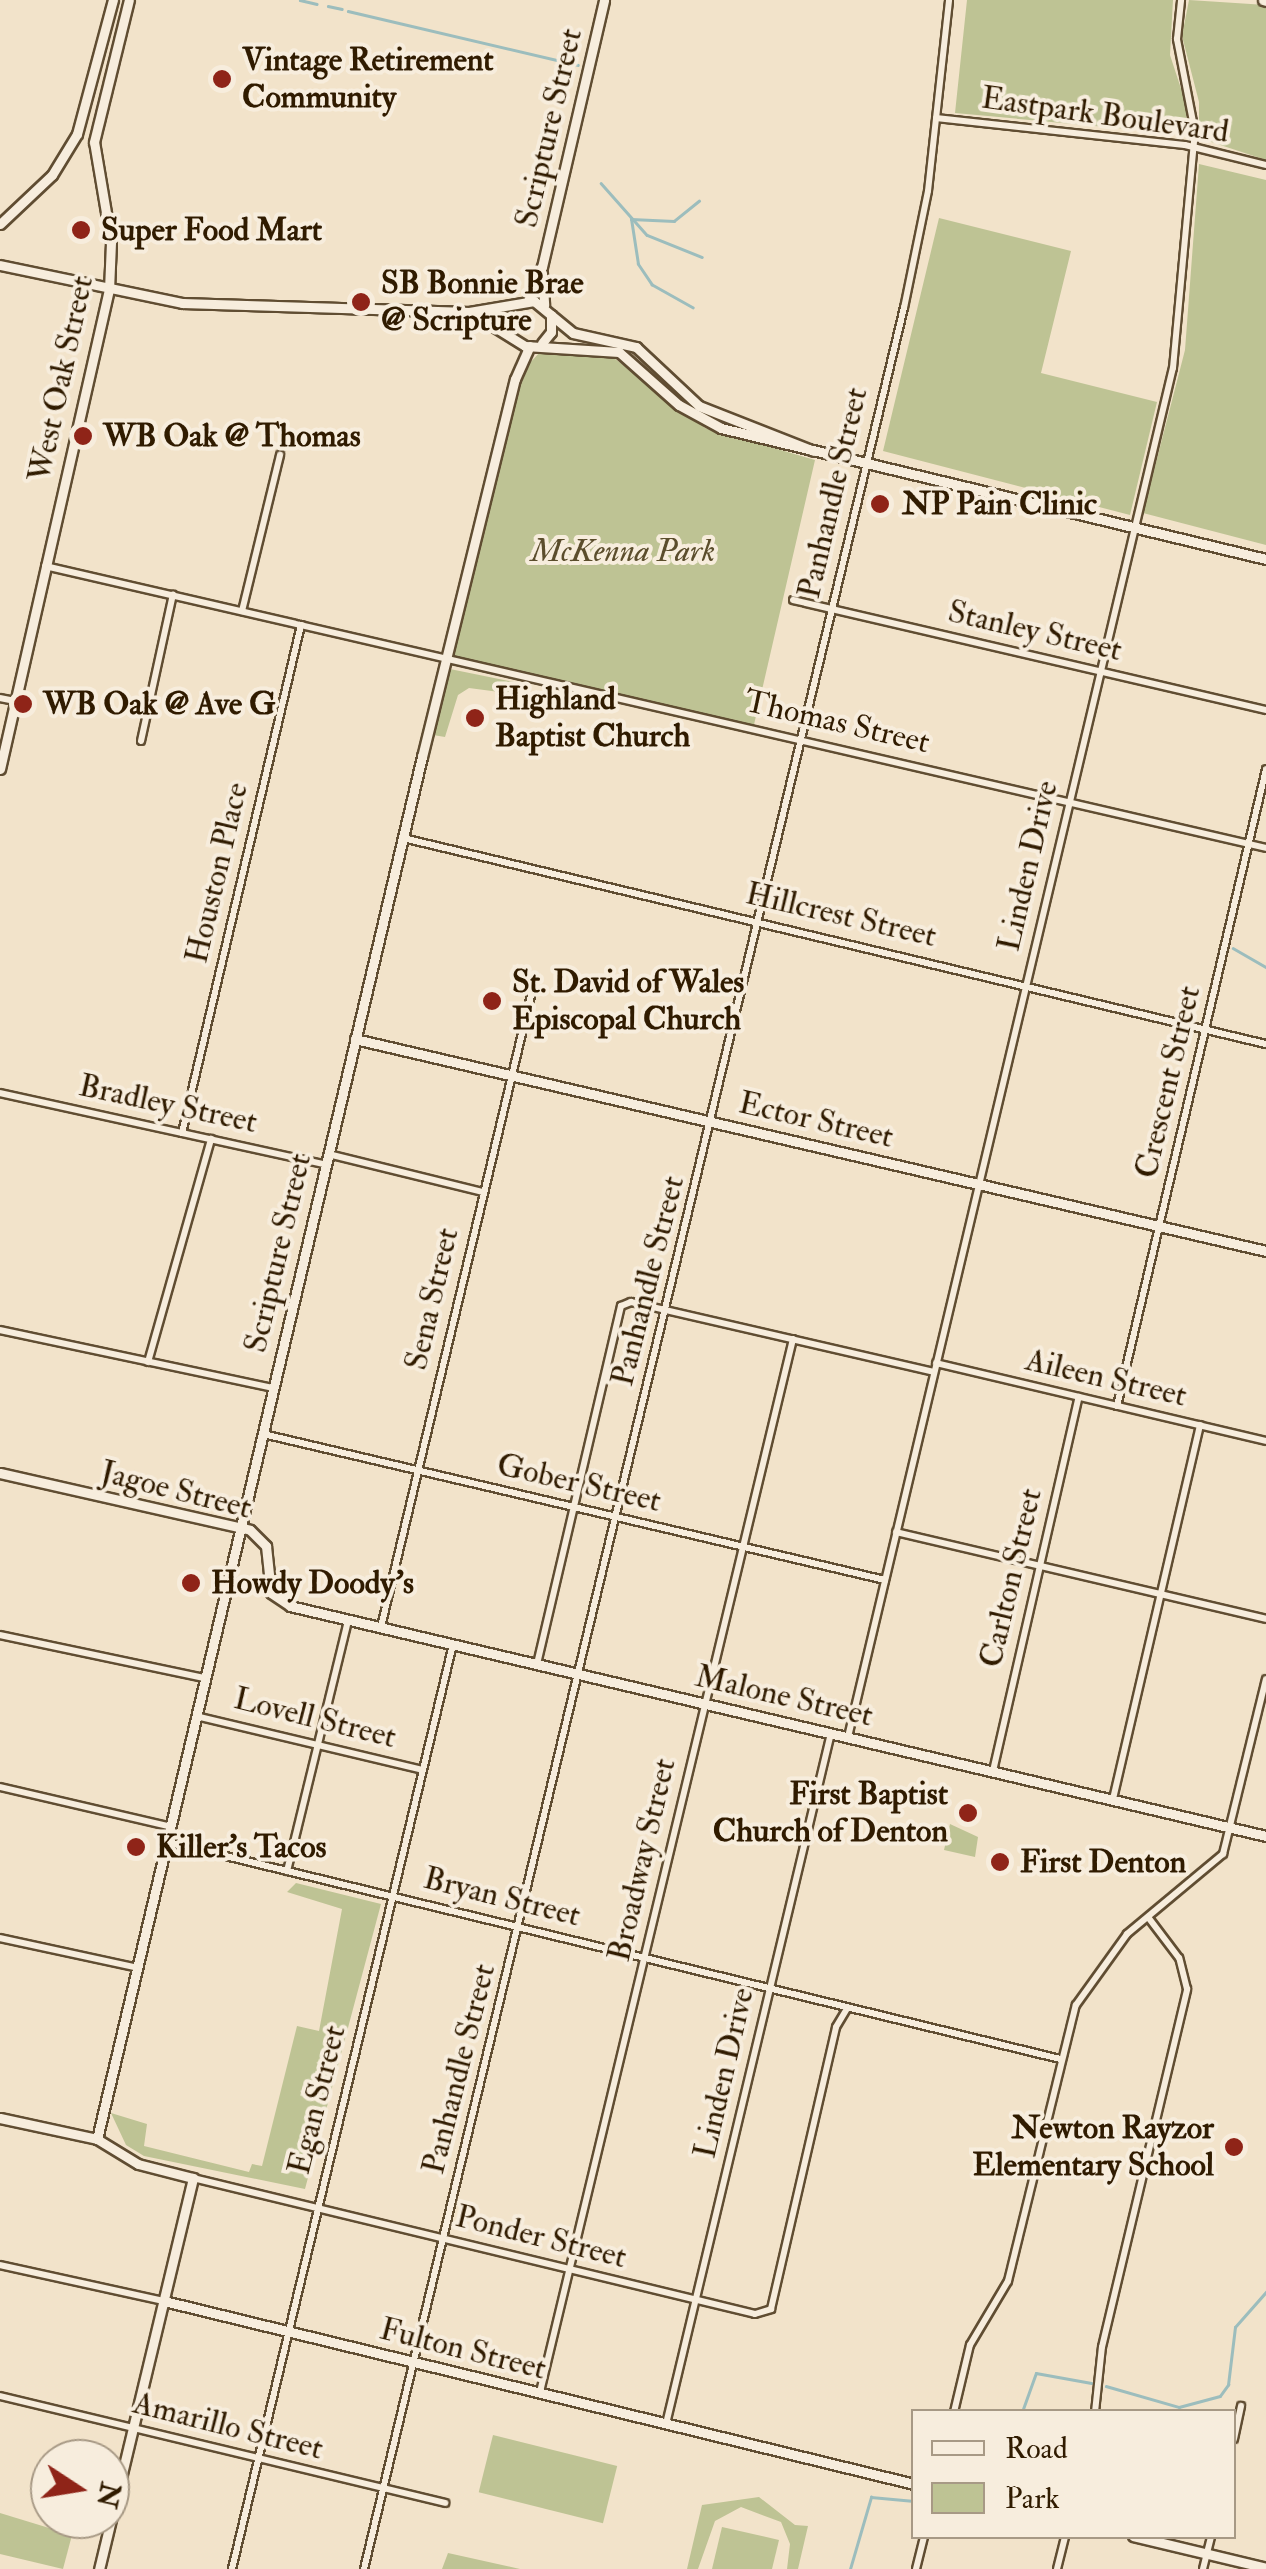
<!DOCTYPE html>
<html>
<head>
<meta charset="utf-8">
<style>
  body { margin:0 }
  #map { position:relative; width:1266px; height:2569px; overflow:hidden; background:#f2e3ca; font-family:"IM FELL Double Pica",serif }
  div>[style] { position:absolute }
  .green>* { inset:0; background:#bec394; transform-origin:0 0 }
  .stream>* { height:2.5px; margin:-1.25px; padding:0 1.25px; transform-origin:1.25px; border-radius:1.25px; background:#9cbdbd }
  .roads { filter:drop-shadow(2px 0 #604d32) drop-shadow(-2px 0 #604d32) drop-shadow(0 2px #604d32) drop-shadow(0 -2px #604d32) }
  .street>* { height:6px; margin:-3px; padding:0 3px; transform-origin:3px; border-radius:3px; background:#f7eddd }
  .secondary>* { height:9px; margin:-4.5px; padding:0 4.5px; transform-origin:4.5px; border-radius:4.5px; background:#f7eddd }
  .dots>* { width:28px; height:28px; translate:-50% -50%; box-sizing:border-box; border:5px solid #f7eddd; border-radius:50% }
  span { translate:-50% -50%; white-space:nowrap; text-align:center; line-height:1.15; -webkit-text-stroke:8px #f7eddd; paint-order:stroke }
  .poi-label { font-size:32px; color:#301b00; font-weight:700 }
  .left { translate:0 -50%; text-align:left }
  .right { translate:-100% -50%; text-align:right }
  .street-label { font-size:32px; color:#301b00 }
  .park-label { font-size:32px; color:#5b4d2c; font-style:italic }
  .legend { position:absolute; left:911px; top:2409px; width:325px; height:130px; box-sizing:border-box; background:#f7eddd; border:2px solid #a79985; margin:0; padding:12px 18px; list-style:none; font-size:30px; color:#301b00 }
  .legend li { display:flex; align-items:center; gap:20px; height:50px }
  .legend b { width:50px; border:2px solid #a79985 }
  .north { position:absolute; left:30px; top:2439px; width:100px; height:100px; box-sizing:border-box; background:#f7eddd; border:2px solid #a79985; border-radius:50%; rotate:102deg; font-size:28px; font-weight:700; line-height:40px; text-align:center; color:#301b00 }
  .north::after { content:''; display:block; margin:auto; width:35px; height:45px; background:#8f2418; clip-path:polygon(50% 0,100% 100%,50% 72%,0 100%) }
</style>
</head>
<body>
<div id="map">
  <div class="green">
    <div style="clip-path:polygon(967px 0,1173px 0,1170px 55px,1187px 107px,1186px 127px,1181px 134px,955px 113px)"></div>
    <div style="clip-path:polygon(1189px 0,1266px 5px,1266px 160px,1199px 138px,1199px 102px,1182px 36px)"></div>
    <div style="clip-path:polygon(1199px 164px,1266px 180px,1266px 545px,1143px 513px,1185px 350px)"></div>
    <div style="clip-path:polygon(939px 218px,1071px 251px,1041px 373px,1157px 402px,1130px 515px,883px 451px)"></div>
    <div style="clip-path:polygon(540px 352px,614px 358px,705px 428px,815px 460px,753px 729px,447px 660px,515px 379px)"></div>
    <div style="clip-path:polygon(445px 668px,519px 683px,507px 693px,469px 688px,458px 695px,445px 737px,433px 735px,430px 748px,425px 746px)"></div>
    <div style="clip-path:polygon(950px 1824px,978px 1837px,975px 1857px,944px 1850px)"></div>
    <div style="clip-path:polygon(296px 1883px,381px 1904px,305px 2189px,144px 2156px,126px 2145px,111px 2113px,147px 2124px,144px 2146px,249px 2172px,252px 2164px,262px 2166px,297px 2026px,319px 2031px,342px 1909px,287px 1892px)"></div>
    <div style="left:493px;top:2435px;width:128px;height:59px;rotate:14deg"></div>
    <div style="clip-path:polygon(759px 2497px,795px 2525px,808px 2526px,798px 2569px,787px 2569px,790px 2544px,781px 2522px,741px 2507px,715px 2521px,698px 2569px,687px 2569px,702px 2505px)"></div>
    <div style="clip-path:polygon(0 2513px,72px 2535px,63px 2569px,0 2554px)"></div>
    <div style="clip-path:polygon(722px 2527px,779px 2540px,772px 2569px,712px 2569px)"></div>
    <div style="clip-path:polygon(448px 2553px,520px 2569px,442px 2569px)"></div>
  </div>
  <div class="stream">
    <div style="left:300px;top:0;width:17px;rotate:13deg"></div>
    <div style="left:328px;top:6px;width:14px;rotate:12deg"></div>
    <div style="left:348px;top:11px;width:236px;rotate:13.2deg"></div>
    <div style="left:601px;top:183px;width:69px;rotate:48.5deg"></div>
    <div style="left:647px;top:235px;width:59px;rotate:21.8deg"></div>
    <div style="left:693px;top:308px;width:47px;rotate:-150.7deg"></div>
    <div style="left:652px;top:285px;width:25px;rotate:-124deg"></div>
    <div style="left:638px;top:264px;width:46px;rotate:-98.8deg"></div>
    <div style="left:631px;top:219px;width:43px;rotate:2.7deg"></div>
    <div style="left:674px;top:221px;width:32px;rotate:-39deg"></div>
    <div style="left:1233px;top:948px;width:38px;rotate:30deg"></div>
    <div style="left:1106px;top:2386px;width:76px;rotate:16deg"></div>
    <div style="left:1179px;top:2407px;width:42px;rotate:-15deg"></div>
    <div style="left:1220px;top:2396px;width:14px;rotate:-54deg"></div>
    <div style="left:1228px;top:2385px;width:58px;rotate:-83.1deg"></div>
    <div style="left:1235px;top:2327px;width:47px;rotate:-48.5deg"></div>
    <div style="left:1022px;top:2412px;width:41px;rotate:-70.3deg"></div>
    <div style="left:1036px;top:2373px;width:56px;rotate:10.3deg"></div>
    <div style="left:850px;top:2569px;width:75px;rotate:-73.7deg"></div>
    <div style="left:871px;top:2497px;width:43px;rotate:5.3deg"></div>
  </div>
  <div class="roads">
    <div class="street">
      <div style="left:936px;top:118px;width:250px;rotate:6.2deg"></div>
      <div style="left:1185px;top:145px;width:83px;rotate:13.9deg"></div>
      <div style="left:45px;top:566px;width:1253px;rotate:13deg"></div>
      <div style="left:793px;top:600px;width:486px;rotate:13.1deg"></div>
      <div style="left:242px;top:611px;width:161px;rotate:-76.3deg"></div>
      <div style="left:0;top:698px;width:15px;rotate:11deg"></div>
      <div style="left:141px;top:741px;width:150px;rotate:-77.7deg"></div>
      <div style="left:403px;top:838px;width:887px;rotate:13.43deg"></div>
      <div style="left:0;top:1093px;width:332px;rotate:12.4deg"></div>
      <div style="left:182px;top:1133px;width:522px;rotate:-76.82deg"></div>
      <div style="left:328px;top:1154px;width:160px;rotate:13.8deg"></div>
      <div style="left:0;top:1330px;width:278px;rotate:12deg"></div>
      <div style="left:148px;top:1362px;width:232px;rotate:-74.2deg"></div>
      <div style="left:936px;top:1363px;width:339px;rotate:13.3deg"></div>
      <div style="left:1117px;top:1406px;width:654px;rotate:-76.83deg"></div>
      <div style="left:263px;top:1434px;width:639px;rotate:13.21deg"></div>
      <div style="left:896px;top:1532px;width:380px;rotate:13.2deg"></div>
      <div style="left:381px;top:1627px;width:662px;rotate:-76.64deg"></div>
      <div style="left:0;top:1635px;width:208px;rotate:11.9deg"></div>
      <div style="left:537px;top:1664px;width:368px;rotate:-76.8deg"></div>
      <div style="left:621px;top:1306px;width:11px;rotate:-22deg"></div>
      <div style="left:631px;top:1302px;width:311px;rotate:13deg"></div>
      <div style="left:196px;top:1716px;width:233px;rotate:13.4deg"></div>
      <div style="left:848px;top:1737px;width:1407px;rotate:-76.65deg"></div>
      <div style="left:1173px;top:368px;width:237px;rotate:-84.7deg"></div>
      <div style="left:1195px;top:132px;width:95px;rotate:-101deg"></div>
      <div style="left:1177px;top:39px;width:39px;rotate:-84deg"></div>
      <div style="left:993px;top:1771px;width:384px;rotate:-77.1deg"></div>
      <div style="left:0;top:1787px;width:172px;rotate:13.1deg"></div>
      <div style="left:1113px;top:1799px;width:384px;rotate:-76.9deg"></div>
      <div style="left:164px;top:1841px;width:922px;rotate:13.67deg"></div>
      <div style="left:287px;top:1871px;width:258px;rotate:-76.3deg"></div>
      <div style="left:0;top:1938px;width:137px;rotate:12.2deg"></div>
      <div style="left:193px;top:2178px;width:578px;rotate:13.6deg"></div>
      <div style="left:755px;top:2314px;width:17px;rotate:-17deg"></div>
      <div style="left:771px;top:2309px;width:289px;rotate:-77deg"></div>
      <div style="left:836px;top:2027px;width:23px;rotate:-59deg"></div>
      <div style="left:0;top:2265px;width:168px;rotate:12.4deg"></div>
      <div style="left:540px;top:2392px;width:1083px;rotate:-76.49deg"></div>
      <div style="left:0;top:2396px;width:458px;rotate:13.5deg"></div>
      <div style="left:954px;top:2412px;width:69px;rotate:-76.6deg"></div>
      <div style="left:970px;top:2345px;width:74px;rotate:-59.3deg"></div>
      <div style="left:1008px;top:2281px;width:284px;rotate:-76.2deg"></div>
      <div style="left:1076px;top:2005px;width:87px;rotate:-54.3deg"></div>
      <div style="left:1127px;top:1934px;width:125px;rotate:-39.8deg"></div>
      <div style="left:1223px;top:1854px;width:180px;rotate:-76.2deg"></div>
      <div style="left:1095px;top:2412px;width:65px;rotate:-83.9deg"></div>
      <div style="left:1102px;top:2347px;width:368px;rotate:-76.6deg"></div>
      <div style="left:1187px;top:1989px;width:32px;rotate:-104deg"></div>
      <div style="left:1179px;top:1958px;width:51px;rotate:-127.1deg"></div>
      <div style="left:666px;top:2424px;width:710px;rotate:-76.57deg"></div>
      <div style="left:1234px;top:2439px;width:34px;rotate:-78deg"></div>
      <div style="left:232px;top:2569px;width:951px;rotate:-76.56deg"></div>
      <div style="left:364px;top:2569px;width:2325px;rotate:-76.57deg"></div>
      <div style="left:904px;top:308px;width:119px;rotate:-78.4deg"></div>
      <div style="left:928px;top:191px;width:192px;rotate:-83.7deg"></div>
      <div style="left:916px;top:2569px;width:34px;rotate:-76deg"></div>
      <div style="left:1057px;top:2569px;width:34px;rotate:-76deg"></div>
      <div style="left:1203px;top:2569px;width:34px;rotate:-76deg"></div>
    </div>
    <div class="secondary">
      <div style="left:1263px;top:0;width:3px;rotate:18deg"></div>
      <div style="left:0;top:224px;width:71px;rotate:-43.3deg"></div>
      <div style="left:52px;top:175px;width:48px;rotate:-58.6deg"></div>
      <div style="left:77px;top:134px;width:139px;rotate:-75deg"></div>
      <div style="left:0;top:265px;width:186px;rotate:11.8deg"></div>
      <div style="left:182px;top:303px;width:287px;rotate:1.8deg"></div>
      <div style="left:469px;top:312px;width:66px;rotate:-9.6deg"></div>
      <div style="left:534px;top:301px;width:50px;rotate:39.4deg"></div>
      <div style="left:573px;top:333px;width:65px;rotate:12.5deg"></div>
      <div style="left:636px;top:347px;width:86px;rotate:43.1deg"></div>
      <div style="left:699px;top:406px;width:123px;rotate:21.4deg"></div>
      <div style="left:542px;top:273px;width:32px;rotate:86deg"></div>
      <div style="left:528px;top:301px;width:37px;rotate:-68deg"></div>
      <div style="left:542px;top:267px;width:274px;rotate:-76.9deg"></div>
      <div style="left:472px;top:313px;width:62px;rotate:31.9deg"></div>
      <div style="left:525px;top:346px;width:94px;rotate:3.7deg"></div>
      <div style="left:619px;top:352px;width:80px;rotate:41.5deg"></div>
      <div style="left:679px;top:405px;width:48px;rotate:28.7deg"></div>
      <div style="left:721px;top:428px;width:561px;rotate:13.52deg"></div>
      <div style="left:542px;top:343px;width:14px;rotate:-51deg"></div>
      <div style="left:551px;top:332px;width:17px;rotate:-90deg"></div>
      <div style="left:0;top:769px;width:491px;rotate:-77.2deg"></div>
      <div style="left:109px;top:290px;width:48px;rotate:-87.6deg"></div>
      <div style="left:111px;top:242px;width:101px;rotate:-99.6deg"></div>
      <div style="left:94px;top:142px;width:146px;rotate:-76.2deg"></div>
      <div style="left:355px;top:1039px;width:935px;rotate:13.1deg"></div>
      <div style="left:0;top:1473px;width:256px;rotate:12.8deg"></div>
      <div style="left:250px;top:1530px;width:23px;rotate:45deg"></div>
      <div style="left:266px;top:1546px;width:47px;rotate:83.9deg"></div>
      <div style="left:271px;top:1593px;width:23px;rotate:34deg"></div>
      <div style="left:290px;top:1606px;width:1003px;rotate:13.26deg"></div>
      <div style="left:0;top:2118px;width:99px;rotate:12.2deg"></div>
      <div style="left:97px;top:2139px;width:48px;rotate:31.4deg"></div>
      <div style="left:138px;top:2164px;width:57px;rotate:14.3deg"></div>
      <div style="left:193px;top:2178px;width:402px;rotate:103.5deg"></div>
      <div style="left:97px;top:2139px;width:1420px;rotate:-76.77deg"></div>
      <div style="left:422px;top:757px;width:389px;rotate:-76.2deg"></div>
      <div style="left:515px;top:379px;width:36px;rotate:-66deg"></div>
      <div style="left:164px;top:2301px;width:772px;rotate:13.71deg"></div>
      <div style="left:1133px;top:2536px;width:137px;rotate:13.5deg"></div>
    </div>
  </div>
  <div class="dots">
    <div style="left:222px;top:79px;background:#8f2418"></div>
    <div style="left:81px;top:230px;background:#8f2418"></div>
    <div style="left:361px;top:302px;background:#8f2418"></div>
    <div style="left:83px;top:436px;background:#8f2418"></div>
    <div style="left:880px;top:504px;background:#8f2418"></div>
    <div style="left:23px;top:704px;background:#8f2418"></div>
    <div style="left:475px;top:718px;background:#8f2418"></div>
    <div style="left:492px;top:1001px;background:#8f2418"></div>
    <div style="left:191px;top:1583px;background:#8f2418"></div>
    <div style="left:968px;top:1813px;background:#8f2418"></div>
    <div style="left:136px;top:1847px;background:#8f2418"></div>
    <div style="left:1000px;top:1862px;background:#8f2418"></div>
    <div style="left:1234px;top:2147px;background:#8f2418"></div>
  </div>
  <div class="poi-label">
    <span class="left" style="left:242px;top:79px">Vintage Retirement<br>Community</span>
    <span class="left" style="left:101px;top:230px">Super Food Mart</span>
    <span class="left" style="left:381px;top:302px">SB Bonnie Brae<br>@ Scripture</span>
    <span class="left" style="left:103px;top:436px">WB Oak @ Thomas</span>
    <span class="left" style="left:902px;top:504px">NP Pain Clinic</span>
    <span class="left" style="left:495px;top:718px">Highland<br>Baptist Church</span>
    <span class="left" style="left:43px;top:704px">WB Oak @ Ave G</span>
    <span class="left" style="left:512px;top:1001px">St. David of Wales<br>Episcopal Church</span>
    <span class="left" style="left:211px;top:1583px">Howdy Doody's</span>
    <span class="right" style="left:948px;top:1813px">First Baptist<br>Church of Denton</span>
    <span class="left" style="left:156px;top:1847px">Killer's Tacos</span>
    <span class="left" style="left:1020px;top:1862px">First Denton</span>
    <span class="right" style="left:1214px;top:2147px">Newton Rayzor<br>Elementary School</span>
  </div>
  <div class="street-label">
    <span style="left:1105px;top:115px;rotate:8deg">Eastpark Boulevard</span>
    <span style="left:549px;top:128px;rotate:-77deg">Scripture Street</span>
    <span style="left:61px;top:379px;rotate:-78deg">West Oak Street</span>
    <span style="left:833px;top:493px;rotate:-77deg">Panhandle Street</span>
    <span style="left:1035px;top:631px;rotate:13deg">Stanley Street</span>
    <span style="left:837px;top:722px;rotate:13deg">Thomas Street</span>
    <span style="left:1028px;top:866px;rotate:-77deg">Linden Drive</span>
    <span style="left:217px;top:873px;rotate:-77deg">Houston Place</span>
    <span style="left:841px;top:915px;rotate:13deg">Hillcrest Street</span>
    <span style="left:1168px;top:1082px;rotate:-77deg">Crescent Street</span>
    <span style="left:168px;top:1104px;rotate:12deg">Bradley Street</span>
    <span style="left:816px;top:1120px;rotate:13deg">Ector Street</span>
    <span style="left:278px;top:1253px;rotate:-77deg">Scripture Street</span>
    <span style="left:648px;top:1281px;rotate:-76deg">Panhandle Street</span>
    <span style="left:432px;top:1299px;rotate:-77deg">Sena Street</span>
    <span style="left:1106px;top:1378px;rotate:13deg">Aileen Street</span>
    <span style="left:579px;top:1483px;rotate:13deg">Gober Street</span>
    <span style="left:176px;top:1490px;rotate:14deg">Jagoe Street</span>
    <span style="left:1011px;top:1578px;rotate:-77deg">Carlton Street</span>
    <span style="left:784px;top:1696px;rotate:13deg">Malone Street</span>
    <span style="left:315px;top:1718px;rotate:14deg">Lovell Street</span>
    <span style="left:642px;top:1860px;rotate:-77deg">Broadway Street</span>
    <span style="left:502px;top:1897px;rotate:14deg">Bryan Street</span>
    <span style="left:459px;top:2069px;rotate:-76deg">Panhandle Street</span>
    <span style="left:724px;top:2073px;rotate:-77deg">Linden Drive</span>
    <span style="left:317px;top:2100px;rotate:-76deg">Egan Street</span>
    <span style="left:541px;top:2237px;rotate:14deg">Ponder Street</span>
    <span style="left:463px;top:2349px;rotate:14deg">Fulton Street</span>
    <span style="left:228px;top:2426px;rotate:14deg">Amarillo Street</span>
  </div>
  <div class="park-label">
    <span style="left:623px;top:551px">McKenna Park</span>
  </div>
  <ul class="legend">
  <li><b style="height:12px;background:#f7eddd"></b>Road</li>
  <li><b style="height:28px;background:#bec394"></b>Park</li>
  </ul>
  <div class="north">N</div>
</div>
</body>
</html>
